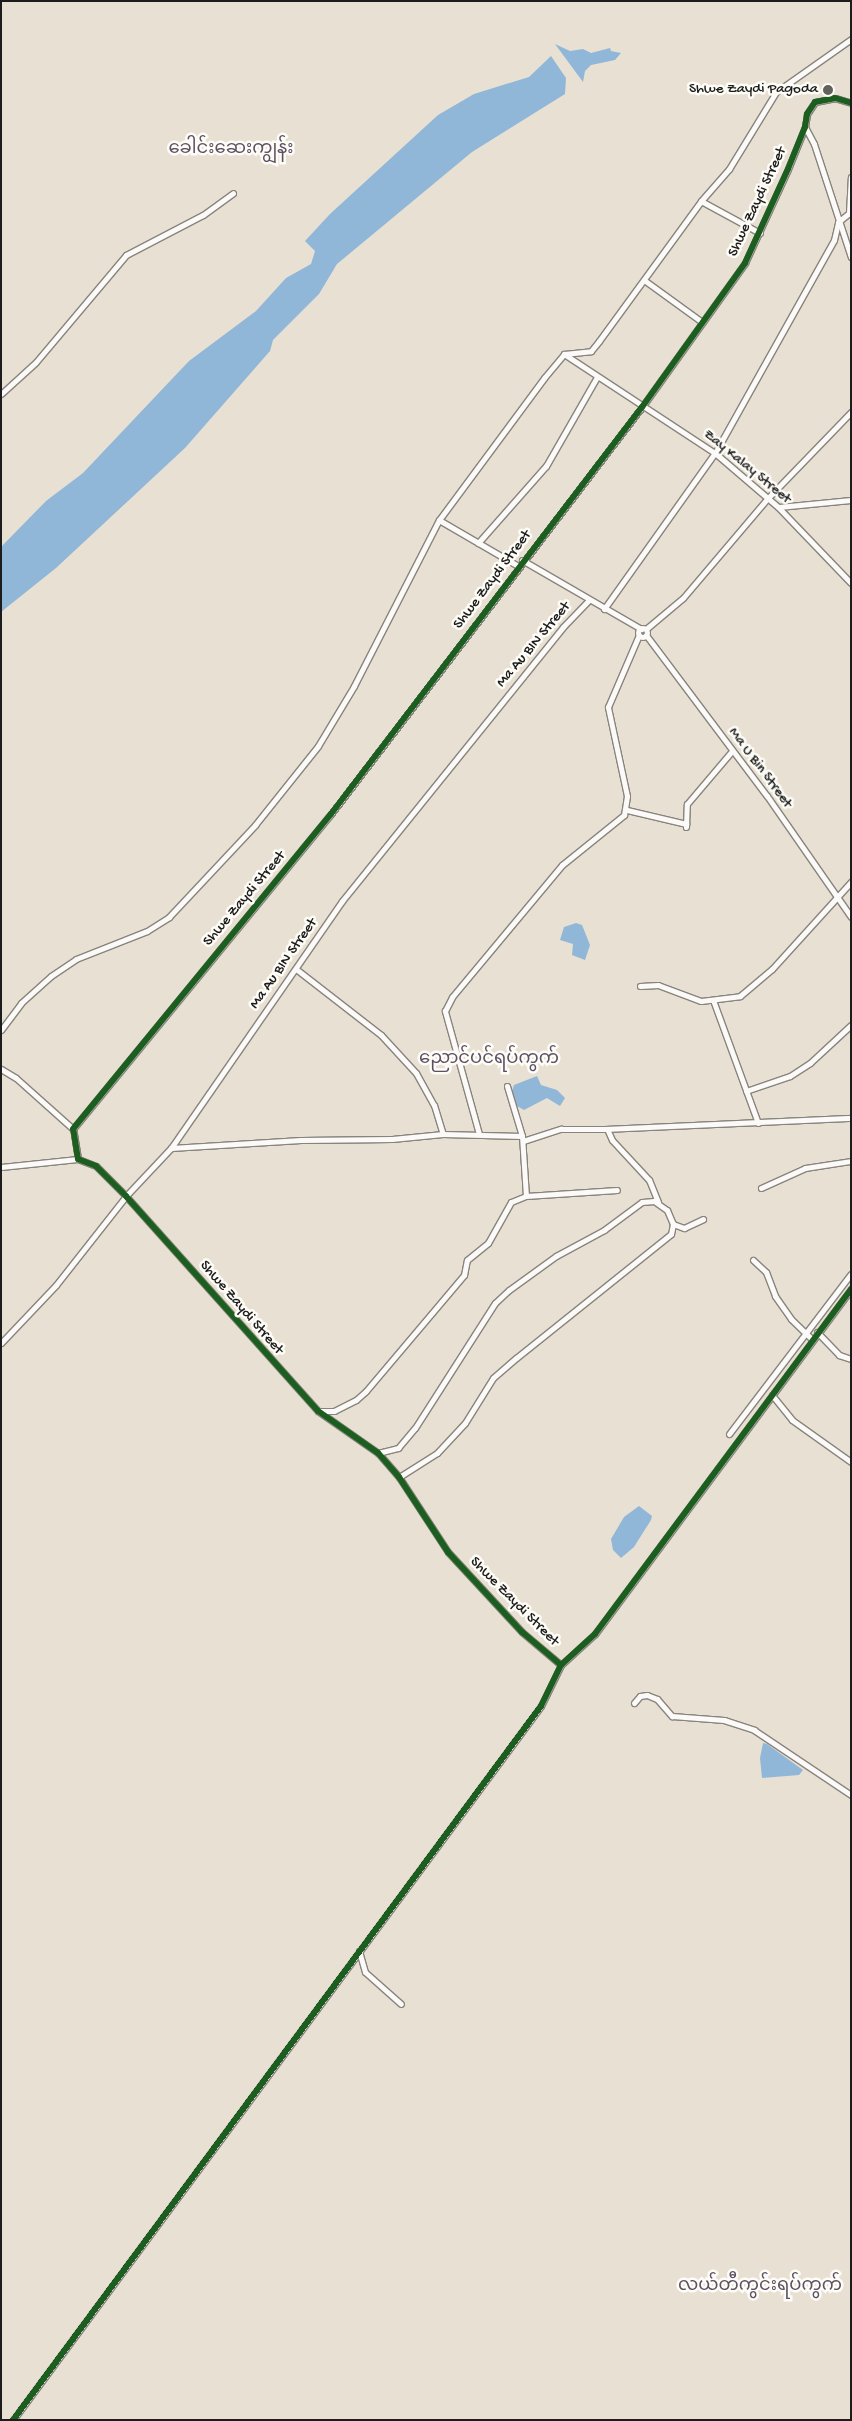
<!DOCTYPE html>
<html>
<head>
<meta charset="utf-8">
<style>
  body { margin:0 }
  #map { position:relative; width:852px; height:2421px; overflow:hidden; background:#e8e0d2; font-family:"Gochi Hand","Noto Sans Myanmar",sans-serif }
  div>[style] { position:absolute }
  .water>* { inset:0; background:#90b7d8 }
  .roads { filter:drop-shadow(1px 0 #88847d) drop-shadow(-1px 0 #88847d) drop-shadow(0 1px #88847d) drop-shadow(0 -1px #88847d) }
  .street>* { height:5px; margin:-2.5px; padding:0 2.5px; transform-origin:2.5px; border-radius:2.5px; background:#fcfaf8 }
  .street>.ring { margin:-2.5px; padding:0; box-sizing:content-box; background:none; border:5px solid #fcfaf8; border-radius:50% }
  .cycleway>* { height:6px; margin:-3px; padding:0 3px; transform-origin:3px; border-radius:3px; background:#1b5e20 }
  .dots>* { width:14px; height:14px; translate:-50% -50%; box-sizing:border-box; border:2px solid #fdfcf7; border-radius:50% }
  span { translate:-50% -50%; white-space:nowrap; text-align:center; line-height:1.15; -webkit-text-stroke:5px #fdfcf7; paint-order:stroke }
  .poi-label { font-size:15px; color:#1c1c1c }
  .right { translate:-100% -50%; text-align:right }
  .street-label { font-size:15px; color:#1c1c1c }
  .quarter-label { font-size:18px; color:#5c5063 }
  .frame { position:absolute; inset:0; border:2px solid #1c1c1c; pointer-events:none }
</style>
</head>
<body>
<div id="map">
  <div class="water">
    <div style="clip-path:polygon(555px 44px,570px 51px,583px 49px,591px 53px,610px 48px,611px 51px,621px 53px,615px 60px,591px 65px,585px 71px,583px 82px)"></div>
    <div style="clip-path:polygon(551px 56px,566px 78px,565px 94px,472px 152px,337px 264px,319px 294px,273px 340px,270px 351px,185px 448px,56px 568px,1px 612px,1px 547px,46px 501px,83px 473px,189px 361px,256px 311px,286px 278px,311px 264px,315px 251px,305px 241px,330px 214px,438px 115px,474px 94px,529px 77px)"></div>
    <div style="clip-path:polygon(576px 923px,582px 925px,590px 945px,585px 960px,572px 955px,573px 944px,560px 940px,564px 927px)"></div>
    <div style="clip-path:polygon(537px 1076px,541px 1085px,557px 1090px,565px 1098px,560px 1106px,547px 1098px,524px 1110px,517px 1106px,512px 1091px,514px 1085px)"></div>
    <div style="clip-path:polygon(639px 1506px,652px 1516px,651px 1520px,634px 1547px,621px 1558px,613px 1550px,611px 1539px,624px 1517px)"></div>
    <div style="clip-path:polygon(763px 1743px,767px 1744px,803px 1770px,799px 1775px,762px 1778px,760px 1758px)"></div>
  </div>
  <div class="roads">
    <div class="street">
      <div style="left:805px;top:127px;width:19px;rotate:62deg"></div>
      <div style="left:814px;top:144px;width:119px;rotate:71.9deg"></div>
      <div style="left:701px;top:201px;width:67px;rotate:28.5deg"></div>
      <div style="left:644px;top:280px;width:72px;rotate:35.9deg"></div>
      <div style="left:564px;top:354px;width:181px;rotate:33.3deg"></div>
      <div style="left:715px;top:453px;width:83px;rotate:40.6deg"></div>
      <div style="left:778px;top:507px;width:105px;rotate:46.2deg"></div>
      <div style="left:1px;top:394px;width:47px;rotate:-42.4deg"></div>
      <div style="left:36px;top:362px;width:140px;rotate:-49.9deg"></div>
      <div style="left:126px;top:255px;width:87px;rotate:-27.5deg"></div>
      <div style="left:203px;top:215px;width:37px;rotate:-36deg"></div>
      <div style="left:779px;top:507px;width:72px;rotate:-5.6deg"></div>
      <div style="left:439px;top:520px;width:91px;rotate:30.2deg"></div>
      <div style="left:478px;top:543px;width:103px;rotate:-48.6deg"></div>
      <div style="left:546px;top:466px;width:103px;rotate:-60.2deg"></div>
      <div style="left:522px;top:560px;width:138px;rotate:30.1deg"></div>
      <div style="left:604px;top:609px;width:191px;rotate:-54.6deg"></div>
      <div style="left:715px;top:453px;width:244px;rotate:-60.8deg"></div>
      <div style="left:834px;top:240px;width:18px;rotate:-77deg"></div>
      <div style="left:838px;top:222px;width:14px;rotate:-39deg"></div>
      <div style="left:849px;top:213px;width:36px;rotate:-87deg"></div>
      <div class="ring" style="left:638.5px;top:628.5px;width:4px;height:4px"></div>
      <div style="left:646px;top:629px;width:48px;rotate:-40deg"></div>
      <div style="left:683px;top:598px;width:130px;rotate:-49.7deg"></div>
      <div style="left:767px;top:499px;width:121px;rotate:-46deg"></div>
      <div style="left:646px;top:635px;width:201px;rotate:53.1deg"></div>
      <div style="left:767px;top:796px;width:147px;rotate:55.2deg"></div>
      <div style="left:627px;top:810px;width:61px;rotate:13.3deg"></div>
      <div style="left:686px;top:827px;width:23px;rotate:-88deg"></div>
      <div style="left:687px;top:804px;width:70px;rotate:-49.7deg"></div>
      <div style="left:296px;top:969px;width:108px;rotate:37.8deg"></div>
      <div style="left:381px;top:1035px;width:52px;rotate:47.4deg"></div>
      <div style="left:416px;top:1073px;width:37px;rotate:61deg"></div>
      <div style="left:434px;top:1105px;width:30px;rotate:73deg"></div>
      <div style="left:640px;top:986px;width:18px;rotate:-3deg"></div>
      <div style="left:658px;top:985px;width:46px;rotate:20.4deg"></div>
      <div style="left:701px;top:1001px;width:39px;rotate:-7deg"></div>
      <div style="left:740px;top:996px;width:42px;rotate:-40.2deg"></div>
      <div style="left:772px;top:969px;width:118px;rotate:-47.8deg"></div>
      <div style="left:713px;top:1000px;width:131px;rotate:69.9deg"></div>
      <div style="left:1px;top:1030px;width:34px;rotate:-53deg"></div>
      <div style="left:21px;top:1003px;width:40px;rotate:-42deg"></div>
      <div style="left:51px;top:976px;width:30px;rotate:-34deg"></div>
      <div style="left:76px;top:959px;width:76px;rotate:-21.5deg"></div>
      <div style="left:147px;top:931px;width:26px;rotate:-32deg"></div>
      <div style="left:169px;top:917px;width:126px;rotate:-46.9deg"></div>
      <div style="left:255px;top:825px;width:101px;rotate:-51.4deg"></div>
      <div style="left:318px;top:746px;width:70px;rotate:-59deg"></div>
      <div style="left:354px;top:686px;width:186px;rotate:-62.9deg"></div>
      <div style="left:439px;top:520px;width:177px;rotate:-53.5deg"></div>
      <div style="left:544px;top:378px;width:31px;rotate:-50deg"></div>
      <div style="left:564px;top:354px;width:27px;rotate:-6deg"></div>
      <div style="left:591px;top:351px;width:13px;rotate:-51deg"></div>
      <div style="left:599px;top:341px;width:173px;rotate:-53.9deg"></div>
      <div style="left:701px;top:201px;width:43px;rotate:-48.8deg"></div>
      <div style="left:729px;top:169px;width:90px;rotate:-58.6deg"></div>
      <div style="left:776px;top:92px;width:92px;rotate:-35.2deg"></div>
      <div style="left:1px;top:1069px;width:17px;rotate:31deg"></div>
      <div style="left:16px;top:1078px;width:76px;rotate:41.8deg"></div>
      <div style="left:507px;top:1086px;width:52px;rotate:73.3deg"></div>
      <div style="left:522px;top:1136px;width:60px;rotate:86.2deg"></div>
      <div style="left:746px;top:1091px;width:46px;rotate:-18.8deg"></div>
      <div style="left:790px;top:1076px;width:24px;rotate:-33deg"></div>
      <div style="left:810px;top:1063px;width:56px;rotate:-42.8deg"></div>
      <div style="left:479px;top:1134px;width:128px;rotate:-105.5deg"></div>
      <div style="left:445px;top:1011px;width:16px;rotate:-63deg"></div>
      <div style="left:452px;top:997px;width:172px;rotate:-50.2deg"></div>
      <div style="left:562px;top:865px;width:80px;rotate:-38.9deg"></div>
      <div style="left:624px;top:815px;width:19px;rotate:-81deg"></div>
      <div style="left:627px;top:796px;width:91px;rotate:-102.1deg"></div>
      <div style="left:608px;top:707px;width:78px;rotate:-66.7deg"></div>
      <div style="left:523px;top:1141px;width:40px;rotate:-18deg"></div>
      <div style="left:561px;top:1129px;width:46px"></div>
      <div style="left:171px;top:1148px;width:130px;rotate:-3.5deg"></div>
      <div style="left:301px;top:1140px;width:91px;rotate:-0.6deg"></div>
      <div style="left:392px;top:1139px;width:51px;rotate:-5.6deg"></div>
      <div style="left:443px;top:1134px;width:79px;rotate:1.5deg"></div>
      <div style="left:1px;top:1167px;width:77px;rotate:-5.9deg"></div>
      <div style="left:761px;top:1188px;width:48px;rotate:-24.4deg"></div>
      <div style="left:805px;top:1168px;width:47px;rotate:-8.7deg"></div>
      <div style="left:658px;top:1202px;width:24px;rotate:-112deg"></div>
      <div style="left:649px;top:1180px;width:54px;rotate:-132.8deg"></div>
      <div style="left:612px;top:1140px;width:12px;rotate:-114deg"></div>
      <div style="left:607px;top:1129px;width:244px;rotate:-2.6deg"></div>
      <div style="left:673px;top:1224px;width:12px;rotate:20deg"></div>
      <div style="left:684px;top:1228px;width:21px;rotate:-25deg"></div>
      <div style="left:753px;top:1260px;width:18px;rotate:43deg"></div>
      <div style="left:766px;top:1272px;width:26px;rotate:69deg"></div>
      <div style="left:775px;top:1296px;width:28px;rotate:55deg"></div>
      <div style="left:791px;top:1319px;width:30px;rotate:44deg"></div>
      <div style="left:817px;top:1332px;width:32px;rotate:46deg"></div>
      <div style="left:839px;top:1355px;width:13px;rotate:18deg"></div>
      <div style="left:1px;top:1343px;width:80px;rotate:-46.5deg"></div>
      <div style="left:56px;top:1285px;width:113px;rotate:-51.8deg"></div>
      <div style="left:126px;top:1196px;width:66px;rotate:-46.8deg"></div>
      <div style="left:171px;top:1148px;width:300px;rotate:-55.3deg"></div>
      <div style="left:342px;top:901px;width:352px;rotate:-51.1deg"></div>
      <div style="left:563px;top:627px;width:37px;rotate:-46deg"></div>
      <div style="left:772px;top:1395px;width:32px;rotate:51deg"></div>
      <div style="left:792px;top:1420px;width:72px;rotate:35.4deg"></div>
      <div style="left:318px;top:1411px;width:16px"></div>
      <div style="left:334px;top:1411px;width:25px;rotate:-27deg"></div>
      <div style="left:356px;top:1400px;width:13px;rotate:-42deg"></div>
      <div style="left:366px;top:1391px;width:152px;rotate:-49.8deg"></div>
      <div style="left:464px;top:1275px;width:15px;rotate:-79deg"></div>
      <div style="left:467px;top:1260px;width:27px;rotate:-39deg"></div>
      <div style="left:488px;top:1243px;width:47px;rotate:-60.7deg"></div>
      <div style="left:511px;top:1202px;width:16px;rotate:-22deg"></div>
      <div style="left:526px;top:1196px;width:91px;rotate:-3.8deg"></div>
      <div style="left:729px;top:1434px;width:201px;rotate:-52.7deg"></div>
      <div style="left:378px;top:1453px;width:21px;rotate:-14deg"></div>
      <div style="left:398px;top:1448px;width:26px;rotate:-50deg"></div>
      <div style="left:415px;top:1428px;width:148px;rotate:-57.4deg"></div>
      <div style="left:495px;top:1303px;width:19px;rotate:-43deg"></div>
      <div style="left:509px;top:1290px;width:58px;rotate:-35.9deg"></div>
      <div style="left:556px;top:1256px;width:55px;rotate:-28.4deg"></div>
      <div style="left:604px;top:1230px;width:47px;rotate:-36.4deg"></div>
      <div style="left:642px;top:1202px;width:12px;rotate:-5deg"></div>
      <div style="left:654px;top:1201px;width:16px;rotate:35deg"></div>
      <div style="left:667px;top:1210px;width:15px;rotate:67deg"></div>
      <div style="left:673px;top:1224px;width:10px;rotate:101deg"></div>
      <div style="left:671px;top:1234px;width:198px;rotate:141.3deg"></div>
      <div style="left:516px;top:1358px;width:30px;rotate:139deg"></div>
      <div style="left:493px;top:1378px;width:53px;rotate:121.9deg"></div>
      <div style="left:465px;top:1423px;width:41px;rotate:133deg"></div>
      <div style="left:437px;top:1453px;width:45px;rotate:147.7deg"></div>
      <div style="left:561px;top:1665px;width:51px;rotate:-139.8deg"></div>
      <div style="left:522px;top:1632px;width:109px;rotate:-132.8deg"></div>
      <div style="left:448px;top:1552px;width:90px;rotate:-123.2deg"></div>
      <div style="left:399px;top:1477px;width:32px;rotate:-131deg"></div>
      <div style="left:378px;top:1453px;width:73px;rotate:-145deg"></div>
      <div style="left:318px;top:1411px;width:288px;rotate:-131.8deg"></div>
      <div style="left:126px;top:1196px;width:42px;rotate:-135deg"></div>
      <div style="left:96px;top:1166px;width:19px;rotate:-159deg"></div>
      <div style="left:78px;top:1159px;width:30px;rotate:-99deg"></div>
      <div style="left:73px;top:1129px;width:407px;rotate:-50.7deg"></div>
      <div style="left:331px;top:814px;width:512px;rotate:-52.62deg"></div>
      <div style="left:642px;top:407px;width:177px;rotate:-54.4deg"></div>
      <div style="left:745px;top:263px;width:103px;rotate:-65.4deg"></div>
      <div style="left:788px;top:169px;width:45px;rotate:-68deg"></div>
      <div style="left:805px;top:127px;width:13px;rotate:-81deg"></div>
      <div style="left:807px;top:114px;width:14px;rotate:-56deg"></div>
      <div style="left:815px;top:102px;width:20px;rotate:-11deg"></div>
      <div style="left:835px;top:98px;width:17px;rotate:17deg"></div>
      <div style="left:634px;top:1703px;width:9px;rotate:-49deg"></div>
      <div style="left:640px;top:1696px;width:7px;rotate:-8deg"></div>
      <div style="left:647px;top:1695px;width:11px;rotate:22deg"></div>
      <div style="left:657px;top:1699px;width:23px;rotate:49deg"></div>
      <div style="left:672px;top:1716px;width:52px;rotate:4.4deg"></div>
      <div style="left:724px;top:1720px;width:32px;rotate:18deg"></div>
      <div style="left:754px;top:1730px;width:117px;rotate:33.8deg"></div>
      <div style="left:359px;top:1951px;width:22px;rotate:74deg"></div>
      <div style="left:365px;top:1972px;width:48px;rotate:41.6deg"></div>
      <div style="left:13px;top:2420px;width:888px;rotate:-53.52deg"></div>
      <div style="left:541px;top:1706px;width:46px;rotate:-64deg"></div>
      <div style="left:561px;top:1665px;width:46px;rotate:-42.4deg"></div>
      <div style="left:595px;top:1634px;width:430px;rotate:-53.4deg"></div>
    </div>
  </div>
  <div class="cycleway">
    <div style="left:561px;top:1665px;width:51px;rotate:-139.8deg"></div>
    <div style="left:522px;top:1632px;width:109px;rotate:-132.8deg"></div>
    <div style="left:448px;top:1552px;width:90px;rotate:-123.2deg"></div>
    <div style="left:399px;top:1477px;width:32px;rotate:-131deg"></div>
    <div style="left:378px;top:1453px;width:73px;rotate:-145deg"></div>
    <div style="left:318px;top:1411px;width:288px;rotate:-131.8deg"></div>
    <div style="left:126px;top:1196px;width:42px;rotate:-135deg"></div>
    <div style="left:96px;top:1166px;width:19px;rotate:-159deg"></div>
    <div style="left:78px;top:1159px;width:30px;rotate:-99deg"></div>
    <div style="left:73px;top:1129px;width:407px;rotate:-50.7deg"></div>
    <div style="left:331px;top:814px;width:512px;rotate:-52.62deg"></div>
    <div style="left:642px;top:407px;width:177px;rotate:-54.4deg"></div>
    <div style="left:745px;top:263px;width:103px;rotate:-65.4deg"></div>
    <div style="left:788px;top:169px;width:45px;rotate:-68deg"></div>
    <div style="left:805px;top:127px;width:13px;rotate:-81deg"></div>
    <div style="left:807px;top:114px;width:14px;rotate:-56deg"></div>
    <div style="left:815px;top:102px;width:20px;rotate:-11deg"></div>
    <div style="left:835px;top:98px;width:17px;rotate:17deg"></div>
    <div style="left:13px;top:2420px;width:888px;rotate:-53.52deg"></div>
    <div style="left:541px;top:1706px;width:46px;rotate:-64deg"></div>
    <div style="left:561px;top:1665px;width:46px;rotate:-42.4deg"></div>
    <div style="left:595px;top:1634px;width:430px;rotate:-53.4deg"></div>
  </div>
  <div class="dots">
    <div style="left:828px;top:90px;background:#63615c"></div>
  </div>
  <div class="poi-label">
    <span class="right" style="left:818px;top:90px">Shwe Zaydi Pagoda</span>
  </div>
  <div class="street-label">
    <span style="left:758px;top:202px;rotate:-65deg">Shwe Zaydi Street</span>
    <span style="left:747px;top:467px;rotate:39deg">Zay Kalay Street</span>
    <span style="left:493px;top:580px;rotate:-53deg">Shwe Zaydi Street</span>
    <span style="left:534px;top:645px;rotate:-50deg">Ma Au BIN Street</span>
    <span style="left:760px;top:768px;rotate:53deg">Ma U Bin Street</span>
    <span style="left:245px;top:899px;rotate:-50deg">Shwe Zaydi Street</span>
    <span style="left:284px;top:964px;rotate:-55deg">Ma Au BIN Street</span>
    <span style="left:241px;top:1308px;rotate:49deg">Shwe Zaydi Street</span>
    <span style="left:514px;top:1602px;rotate:45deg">Shwe Zaydi Street</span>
  </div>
  <div class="quarter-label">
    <span style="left:231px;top:150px">ခေါင်းဆေးကျွန်း</span>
    <span style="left:489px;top:1060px">ညောင်ပင်ရပ်ကွက်</span>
    <span style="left:760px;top:2287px">လယ်တီကွင်းရပ်ကွက်</span>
  </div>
  <div class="frame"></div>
</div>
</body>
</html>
